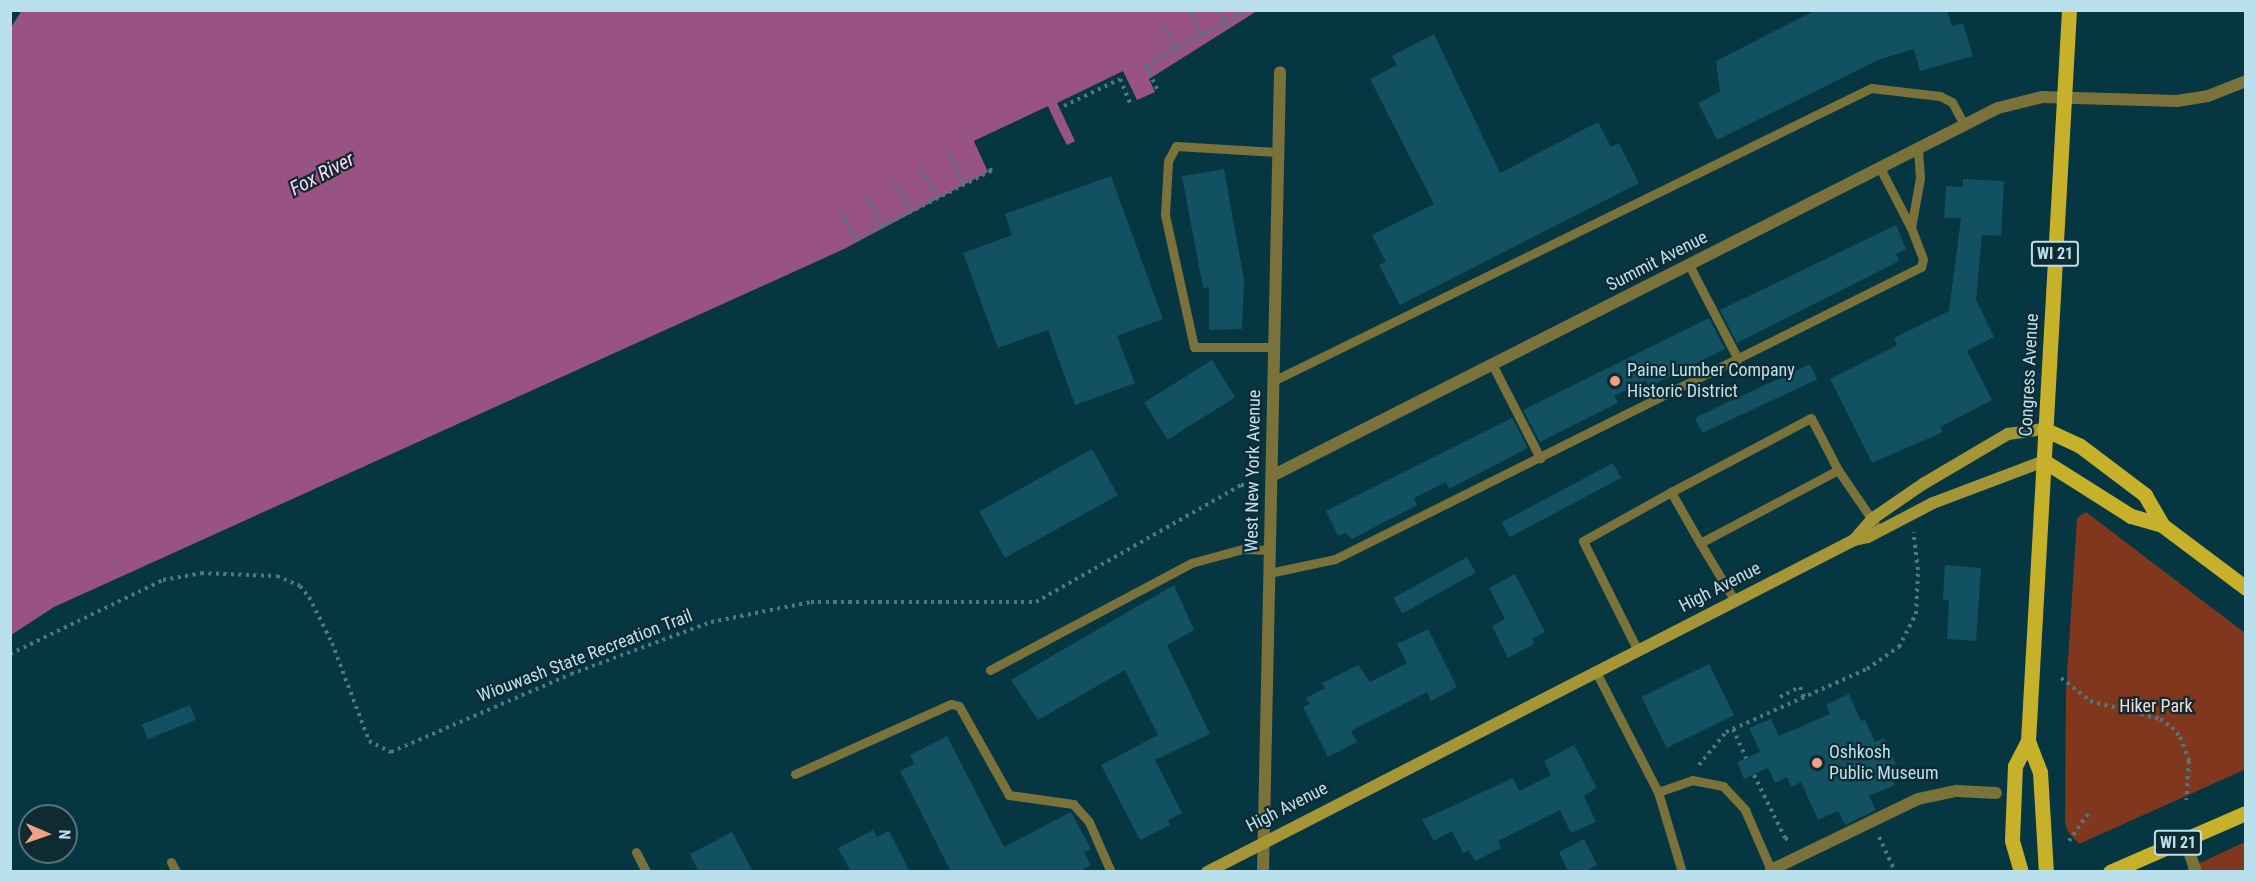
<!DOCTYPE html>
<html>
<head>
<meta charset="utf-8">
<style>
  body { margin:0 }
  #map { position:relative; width:2256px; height:882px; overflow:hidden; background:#053642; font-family:"Roboto Condensed",sans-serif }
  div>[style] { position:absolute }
  .green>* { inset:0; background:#81371d }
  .water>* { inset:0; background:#985384 }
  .pier>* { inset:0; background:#053642 }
  .building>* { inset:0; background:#125162; transform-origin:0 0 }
  .path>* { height:4px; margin-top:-2px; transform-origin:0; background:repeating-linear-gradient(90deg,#4c7985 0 3px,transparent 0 7.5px) }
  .lane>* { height:9px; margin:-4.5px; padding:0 4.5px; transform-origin:4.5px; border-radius:4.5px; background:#7b713a }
  .street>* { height:12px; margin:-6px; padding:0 6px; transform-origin:6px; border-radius:6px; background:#7b713a }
  .secondary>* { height:12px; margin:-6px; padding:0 6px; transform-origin:6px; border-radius:6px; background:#a69536 }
  .primary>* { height:15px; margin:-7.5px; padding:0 7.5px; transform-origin:7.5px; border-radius:7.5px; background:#c7b12b }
  .dots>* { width:16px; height:16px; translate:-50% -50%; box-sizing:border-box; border:3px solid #102a32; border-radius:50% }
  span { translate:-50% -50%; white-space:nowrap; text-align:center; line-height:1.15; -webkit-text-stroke:4.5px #102a32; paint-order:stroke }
  .shield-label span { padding:2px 4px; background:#102a32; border:2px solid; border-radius:4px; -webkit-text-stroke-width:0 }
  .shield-label { font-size:16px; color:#b9e0ec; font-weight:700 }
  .street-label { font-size:18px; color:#b9e0ec }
  .poi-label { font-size:18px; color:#b9e0ec }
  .left { translate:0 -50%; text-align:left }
  .park-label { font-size:18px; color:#f4dcd5 }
  .water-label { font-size:20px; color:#fed6f0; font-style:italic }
  .frame { position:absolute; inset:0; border:12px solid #b9e0ec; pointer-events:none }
  .north { position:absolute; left:18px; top:804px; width:60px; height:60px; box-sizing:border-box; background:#102a32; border:2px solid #54737c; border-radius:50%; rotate:92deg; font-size:16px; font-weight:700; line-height:24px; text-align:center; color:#b9e0ec }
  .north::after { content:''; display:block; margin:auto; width:21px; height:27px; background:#f39f83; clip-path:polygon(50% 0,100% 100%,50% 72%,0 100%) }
</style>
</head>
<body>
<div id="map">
  <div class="green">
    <div style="clip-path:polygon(2086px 512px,2245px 633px,2246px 769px,2079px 844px,2068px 832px,2065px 822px,2066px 692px,2077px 518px)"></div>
    <div style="clip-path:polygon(2245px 842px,2245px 871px,2183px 871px)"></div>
  </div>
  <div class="water">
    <div style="clip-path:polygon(22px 10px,1257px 11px,1149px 79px,1155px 92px,1137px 100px,1123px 71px,1057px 103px,1075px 141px,1067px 145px,1047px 107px,974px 141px,988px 172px,844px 249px,54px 607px,11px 635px,10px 29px)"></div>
  </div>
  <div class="pier">
    <div style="clip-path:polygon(1048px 106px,1061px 135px,1046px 110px,978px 142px,990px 168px,987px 169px,974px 141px)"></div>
  </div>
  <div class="building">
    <div style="clip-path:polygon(1816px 10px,1947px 10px,1952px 26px,1963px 23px,1973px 56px,1920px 71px,1914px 49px,1878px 60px,1717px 140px,1698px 103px,1720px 92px,1716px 61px)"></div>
    <div style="clip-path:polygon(1434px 34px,1500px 173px,1598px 122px,1611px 147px,1619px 143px,1639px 183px,1400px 305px,1379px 265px,1386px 262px,1372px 235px,1434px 204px,1370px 79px,1397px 65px,1392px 56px)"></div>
    <div style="clip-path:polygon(1224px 169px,1244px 280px,1242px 329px,1209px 330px,1209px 287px,1203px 288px,1182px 176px)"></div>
    <div style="clip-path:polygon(1111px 176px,1163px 319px,1117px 336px,1135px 383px,1075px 405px,1048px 330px,998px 348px,963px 253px,1012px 235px,1005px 214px)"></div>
    <div style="clip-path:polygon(1963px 179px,2004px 181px,2001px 236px,1982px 235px,1976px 300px,1994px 337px,1967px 351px,1992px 400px,1940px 427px,1943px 432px,1872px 463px,1830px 379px,1897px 345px,1894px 338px,1949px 311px,1961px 218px,1944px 218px,1946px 186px,1963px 187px)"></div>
    <div style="clip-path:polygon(1896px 225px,1906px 249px,1896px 254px,1899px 261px,1737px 343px,1720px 310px)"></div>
    <div style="clip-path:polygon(1709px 318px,1725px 349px,1649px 387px,1646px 380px,1614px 396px,1618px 403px,1540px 442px,1523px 410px)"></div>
    <div style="left:1212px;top:360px;width:44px;height:80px;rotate:58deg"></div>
    <div style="left:1810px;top:364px;width:17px;height:127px;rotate:65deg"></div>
    <div style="clip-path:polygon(1512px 418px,1528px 448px,1449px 489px,1446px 482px,1414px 498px,1417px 505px,1352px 539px,1345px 533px,1338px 536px,1326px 511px)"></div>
    <div style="left:1092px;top:449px;width:53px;height:129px;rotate:61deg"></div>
    <div style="left:1613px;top:463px;width:17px;height:126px;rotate:62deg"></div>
    <div style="left:1467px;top:557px;width:18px;height:84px;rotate:61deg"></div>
    <div style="clip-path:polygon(1945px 565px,1981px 568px,1976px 641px,1947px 639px,1949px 600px,1943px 600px)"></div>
    <div style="clip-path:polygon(1515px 574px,1545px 632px,1532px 639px,1534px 644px,1508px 658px,1492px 626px,1505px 619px,1489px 588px)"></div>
    <div style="clip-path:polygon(1174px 585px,1194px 630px,1167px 645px,1210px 734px,1155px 760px,1182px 813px,1168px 820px,1170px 825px,1140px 840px,1101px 765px,1158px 735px,1125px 670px,1038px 720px,1011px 680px)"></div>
    <div style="clip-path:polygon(1428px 629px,1457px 687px,1431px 701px,1427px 692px,1351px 731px,1357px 742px,1328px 757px,1303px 707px,1310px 704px,1306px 698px,1325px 688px,1322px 683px,1358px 665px,1370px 682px,1407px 663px,1397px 644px)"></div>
    <div style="left:1709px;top:664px;width:57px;height:75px;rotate:64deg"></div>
    <div style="clip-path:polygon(1849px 694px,1861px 721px,1865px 720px,1875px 742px,1884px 738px,1896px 764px,1887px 768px,1895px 785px,1869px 796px,1876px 810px,1845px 825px,1838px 811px,1818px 820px,1801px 782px,1791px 787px,1787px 777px,1775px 783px,1768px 768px,1744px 779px,1737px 762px,1760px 752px,1749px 728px,1771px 719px,1779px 736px,1830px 714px,1826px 705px)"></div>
    <div style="left:190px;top:705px;width:16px;height:52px;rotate:68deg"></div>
    <div style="clip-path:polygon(947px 736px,1004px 847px,1071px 812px,1091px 849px,1084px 852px,1091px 865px,1079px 872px,951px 872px,900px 771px,914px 764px,910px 755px)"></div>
    <div style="clip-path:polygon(1574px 745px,1597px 788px,1584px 796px,1596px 822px,1571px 833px,1560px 810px,1498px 841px,1501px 848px,1475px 861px,1469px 850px,1463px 853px,1452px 831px,1434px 841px,1422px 820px,1513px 778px,1519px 791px,1551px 775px,1544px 761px)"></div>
    <div style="clip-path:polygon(873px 830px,877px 837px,889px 831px,910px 872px,851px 872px,838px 848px)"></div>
    <div style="clip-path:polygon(732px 832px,753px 872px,699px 872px,690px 854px)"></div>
    <div style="clip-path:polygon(1584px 839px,1597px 865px,1584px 872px,1568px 872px,1559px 852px)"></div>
  </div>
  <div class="path">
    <div style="left:1219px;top:10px;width:16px;rotate:63deg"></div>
    <div style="left:1190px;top:12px;width:27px;rotate:63deg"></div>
    <div style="left:1163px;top:26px;width:27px;rotate:63deg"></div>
    <div style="left:1157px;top:89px;width:26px;rotate:-115deg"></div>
    <div style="left:1146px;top:65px;width:115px;rotate:-28.6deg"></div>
    <div style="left:1064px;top:106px;width:62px;rotate:-25.7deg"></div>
    <div style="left:1120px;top:79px;width:26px;rotate:67deg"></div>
    <div style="left:949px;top:154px;width:34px;rotate:63deg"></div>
    <div style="left:921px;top:169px;width:33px;rotate:61deg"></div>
    <div style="left:895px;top:183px;width:32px;rotate:60deg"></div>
    <div style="left:867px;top:197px;width:33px;rotate:61deg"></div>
    <div style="left:841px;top:213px;width:30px;rotate:63deg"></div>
    <div style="left:855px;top:240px;width:153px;rotate:-26.9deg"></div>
    <div style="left:991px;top:171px;width:3px;rotate:-108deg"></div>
    <div style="left:10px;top:654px;width:170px;rotate:-25.8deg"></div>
    <div style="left:163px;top:580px;width:39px;rotate:-10deg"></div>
    <div style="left:201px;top:573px;width:76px;rotate:2.3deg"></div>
    <div style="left:277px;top:576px;width:25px;rotate:23deg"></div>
    <div style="left:300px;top:586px;width:14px;rotate:51deg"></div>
    <div style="left:309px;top:597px;width:51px;rotate:63.4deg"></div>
    <div style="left:332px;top:643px;width:105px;rotate:69.3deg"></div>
    <div style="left:369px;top:741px;width:25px;rotate:27deg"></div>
    <div style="left:391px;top:752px;width:196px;rotate:-23.4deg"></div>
    <div style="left:571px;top:674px;width:149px;rotate:-20.4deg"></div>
    <div style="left:711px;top:622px;width:102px;rotate:-11.3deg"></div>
    <div style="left:811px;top:602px;width:225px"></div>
    <div style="left:1036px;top:602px;width:236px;rotate:-29.7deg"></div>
    <div style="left:1241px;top:485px;width:15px"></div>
    <div style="left:2061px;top:678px;width:37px;rotate:38deg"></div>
    <div style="left:2090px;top:701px;width:72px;rotate:14.4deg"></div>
    <div style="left:2160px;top:719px;width:14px;rotate:34deg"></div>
    <div style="left:2172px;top:727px;width:13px;rotate:51deg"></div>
    <div style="left:2180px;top:737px;width:26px;rotate:69deg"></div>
    <div style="left:2189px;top:761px;width:39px;rotate:94deg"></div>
    <div style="left:1780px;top:697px;width:22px;rotate:-27deg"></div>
    <div style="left:1800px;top:687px;width:11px;rotate:68deg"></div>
    <div style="left:1733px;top:729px;width:32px;rotate:66deg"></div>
    <div style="left:1699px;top:765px;width:43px;rotate:-50.7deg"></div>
    <div style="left:1726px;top:732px;width:154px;rotate:-24.1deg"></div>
    <div style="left:1867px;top:669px;width:39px;rotate:-35deg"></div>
    <div style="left:1899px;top:647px;width:37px;rotate:-63deg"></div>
    <div style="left:1916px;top:614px;width:44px;rotate:-87.4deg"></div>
    <div style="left:1918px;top:570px;width:38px;rotate:-97deg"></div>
    <div style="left:1754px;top:775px;width:70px;rotate:63.8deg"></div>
    <div style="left:1785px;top:838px;width:7px;rotate:27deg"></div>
    <div style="left:1879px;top:837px;width:38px;rotate:65deg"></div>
    <div style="left:2069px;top:841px;width:33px;rotate:-55deg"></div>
  </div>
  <div class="lane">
    <div style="left:1911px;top:228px;width:51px;rotate:-79.8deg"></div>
    <div style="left:1920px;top:178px;width:29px;rotate:-94deg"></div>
    <div style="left:1689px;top:265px;width:106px;rotate:62.5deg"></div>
    <div style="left:1274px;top:347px;width:80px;rotate:180deg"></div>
    <div style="left:1194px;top:347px;width:135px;rotate:-102.4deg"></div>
    <div style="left:1165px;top:215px;width:54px;rotate:-86.8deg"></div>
    <div style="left:1168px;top:161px;width:17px;rotate:-62deg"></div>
    <div style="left:1176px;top:146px;width:102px;rotate:3.4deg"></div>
    <div style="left:1492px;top:364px;width:106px;rotate:62.9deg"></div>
    <div style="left:1273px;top:381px;width:666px;rotate:-26.1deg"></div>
    <div style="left:1871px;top:88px;width:69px;rotate:6.6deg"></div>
    <div style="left:1940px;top:96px;width:13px;rotate:27deg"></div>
    <div style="left:1952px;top:102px;width:26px;rotate:62deg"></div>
    <div style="left:1838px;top:470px;width:156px;rotate:152.1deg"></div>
    <div style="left:1700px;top:543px;width:59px;rotate:-119.6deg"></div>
    <div style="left:1671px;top:492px;width:158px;rotate:-27.9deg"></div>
    <div style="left:1811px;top:418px;width:59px;rotate:62.6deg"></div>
    <div style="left:1838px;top:470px;width:65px;rotate:55.6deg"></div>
    <div style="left:1700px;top:543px;width:68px;rotate:58.9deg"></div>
    <div style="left:1269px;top:573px;width:67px;rotate:-12deg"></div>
    <div style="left:1335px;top:559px;width:655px;rotate:-26.49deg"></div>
    <div style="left:1921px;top:267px;width:8px;rotate:-76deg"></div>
    <div style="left:1923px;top:259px;width:33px;rotate:-111deg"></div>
    <div style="left:1911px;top:228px;width:68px;rotate:-117.3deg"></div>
    <div style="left:1638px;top:651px;width:123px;rotate:-116.6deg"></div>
    <div style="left:1583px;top:541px;width:101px;rotate:-29.1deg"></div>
    <div style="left:990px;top:670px;width:228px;rotate:-28deg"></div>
    <div style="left:1191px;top:563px;width:54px;rotate:-15.1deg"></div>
    <div style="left:1243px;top:549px;width:27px;rotate:2deg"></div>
    <div style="left:1596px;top:672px;width:135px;rotate:62.7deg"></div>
    <div style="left:1658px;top:792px;width:84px;rotate:73.3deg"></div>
    <div style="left:795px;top:774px;width:171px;rotate:-24.2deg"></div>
    <div style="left:951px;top:704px;width:8px;rotate:14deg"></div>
    <div style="left:959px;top:706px;width:102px;rotate:60.7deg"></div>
    <div style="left:1009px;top:795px;width:65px;rotate:8deg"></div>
    <div style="left:1073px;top:804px;width:24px;rotate:48deg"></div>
    <div style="left:1089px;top:822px;width:55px;rotate:66.3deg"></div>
    <div style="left:1658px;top:792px;width:36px;rotate:-19deg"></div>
    <div style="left:1692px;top:780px;width:32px;rotate:11deg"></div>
    <div style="left:1723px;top:786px;width:33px;rotate:47deg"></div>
    <div style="left:1745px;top:810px;width:68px;rotate:66.5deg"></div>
    <div style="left:636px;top:852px;width:22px;rotate:63deg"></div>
    <div style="left:171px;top:862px;width:11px;rotate:63deg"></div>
  </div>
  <div class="street">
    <div style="left:1272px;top:476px;width:814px;rotate:-26.88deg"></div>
    <div style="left:1998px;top:108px;width:45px;rotate:-14deg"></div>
    <div style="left:2042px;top:97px;width:135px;rotate:1.7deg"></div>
    <div style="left:2177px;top:101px;width:31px;rotate:-9deg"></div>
    <div style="left:2208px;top:96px;width:41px;rotate:-21.5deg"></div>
    <div style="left:2185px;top:840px;width:34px;rotate:71deg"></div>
    <div style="left:1771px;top:870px;width:163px;rotate:-25.8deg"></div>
    <div style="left:1918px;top:799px;width:40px;rotate:-12deg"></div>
    <div style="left:1957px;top:791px;width:39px;rotate:3deg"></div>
    <div style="left:1263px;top:872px;width:800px;rotate:-88.78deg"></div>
  </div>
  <div class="secondary">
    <div style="left:1854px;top:540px;width:28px;rotate:-49deg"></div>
    <div style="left:1872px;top:519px;width:62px;rotate:-34.5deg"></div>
    <div style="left:1923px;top:484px;width:99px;rotate:-30.5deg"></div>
    <div style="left:2008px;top:434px;width:36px;rotate:-8deg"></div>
    <div style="left:1207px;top:872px;width:727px;rotate:-27.16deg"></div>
    <div style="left:1854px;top:540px;width:14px;rotate:-12deg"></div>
    <div style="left:1868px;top:537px;width:73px;rotate:-27.6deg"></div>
    <div style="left:1933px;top:503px;width:119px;rotate:-20.7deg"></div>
  </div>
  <div class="primary">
    <div style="left:2044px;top:429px;width:38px;rotate:25deg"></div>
    <div style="left:2079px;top:445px;width:83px;rotate:37.1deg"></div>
    <div style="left:2145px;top:495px;width:34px;rotate:60deg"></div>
    <div style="left:2044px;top:461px;width:103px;rotate:32.3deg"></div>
    <div style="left:2131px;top:516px;width:32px;rotate:16deg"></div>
    <div style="left:2162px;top:525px;width:105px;rotate:36.9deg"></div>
    <div style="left:2028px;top:741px;width:33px;rotate:69deg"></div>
    <div style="left:2040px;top:772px;width:100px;rotate:86.6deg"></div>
    <div style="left:2021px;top:872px;width:33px;rotate:-106deg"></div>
    <div style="left:2012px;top:840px;width:74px;rotate:-87.7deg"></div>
    <div style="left:2015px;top:766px;width:28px;rotate:-63deg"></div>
    <div style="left:2028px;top:741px;width:732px;rotate:-86.79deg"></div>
    <div style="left:2110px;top:872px;width:148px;rotate:-23.5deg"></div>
  </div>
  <div class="dots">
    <div style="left:1615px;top:381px;background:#f39f83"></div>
    <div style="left:1817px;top:763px;background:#f39f83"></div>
  </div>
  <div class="shield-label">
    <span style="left:2055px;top:254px">WI 21</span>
    <span style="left:2178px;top:843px">WI 21</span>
  </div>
  <div class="street-label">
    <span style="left:1657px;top:261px;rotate:-27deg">Summit Avenue</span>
    <span style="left:2029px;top:375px;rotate:-87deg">Congress Avenue</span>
    <span style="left:1253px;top:471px;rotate:-89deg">West New York Avenue</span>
    <span style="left:1720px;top:587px;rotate:-27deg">High Avenue</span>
    <span style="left:585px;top:656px;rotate:-21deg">Wiouwash State Recreation Trail</span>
    <span style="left:1287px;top:807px;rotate:-27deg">High Avenue</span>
  </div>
  <div class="poi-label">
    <span class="left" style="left:1627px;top:381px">Paine Lumber Company<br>Historic District</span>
    <span class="left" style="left:1829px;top:763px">Oshkosh<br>Public Museum</span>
  </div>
  <div class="park-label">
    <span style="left:2156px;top:706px">Hiker Park</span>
  </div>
  <div class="water-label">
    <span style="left:322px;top:174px;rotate:-28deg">Fox River</span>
  </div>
  <div class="frame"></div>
  <div class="north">N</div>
</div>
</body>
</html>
